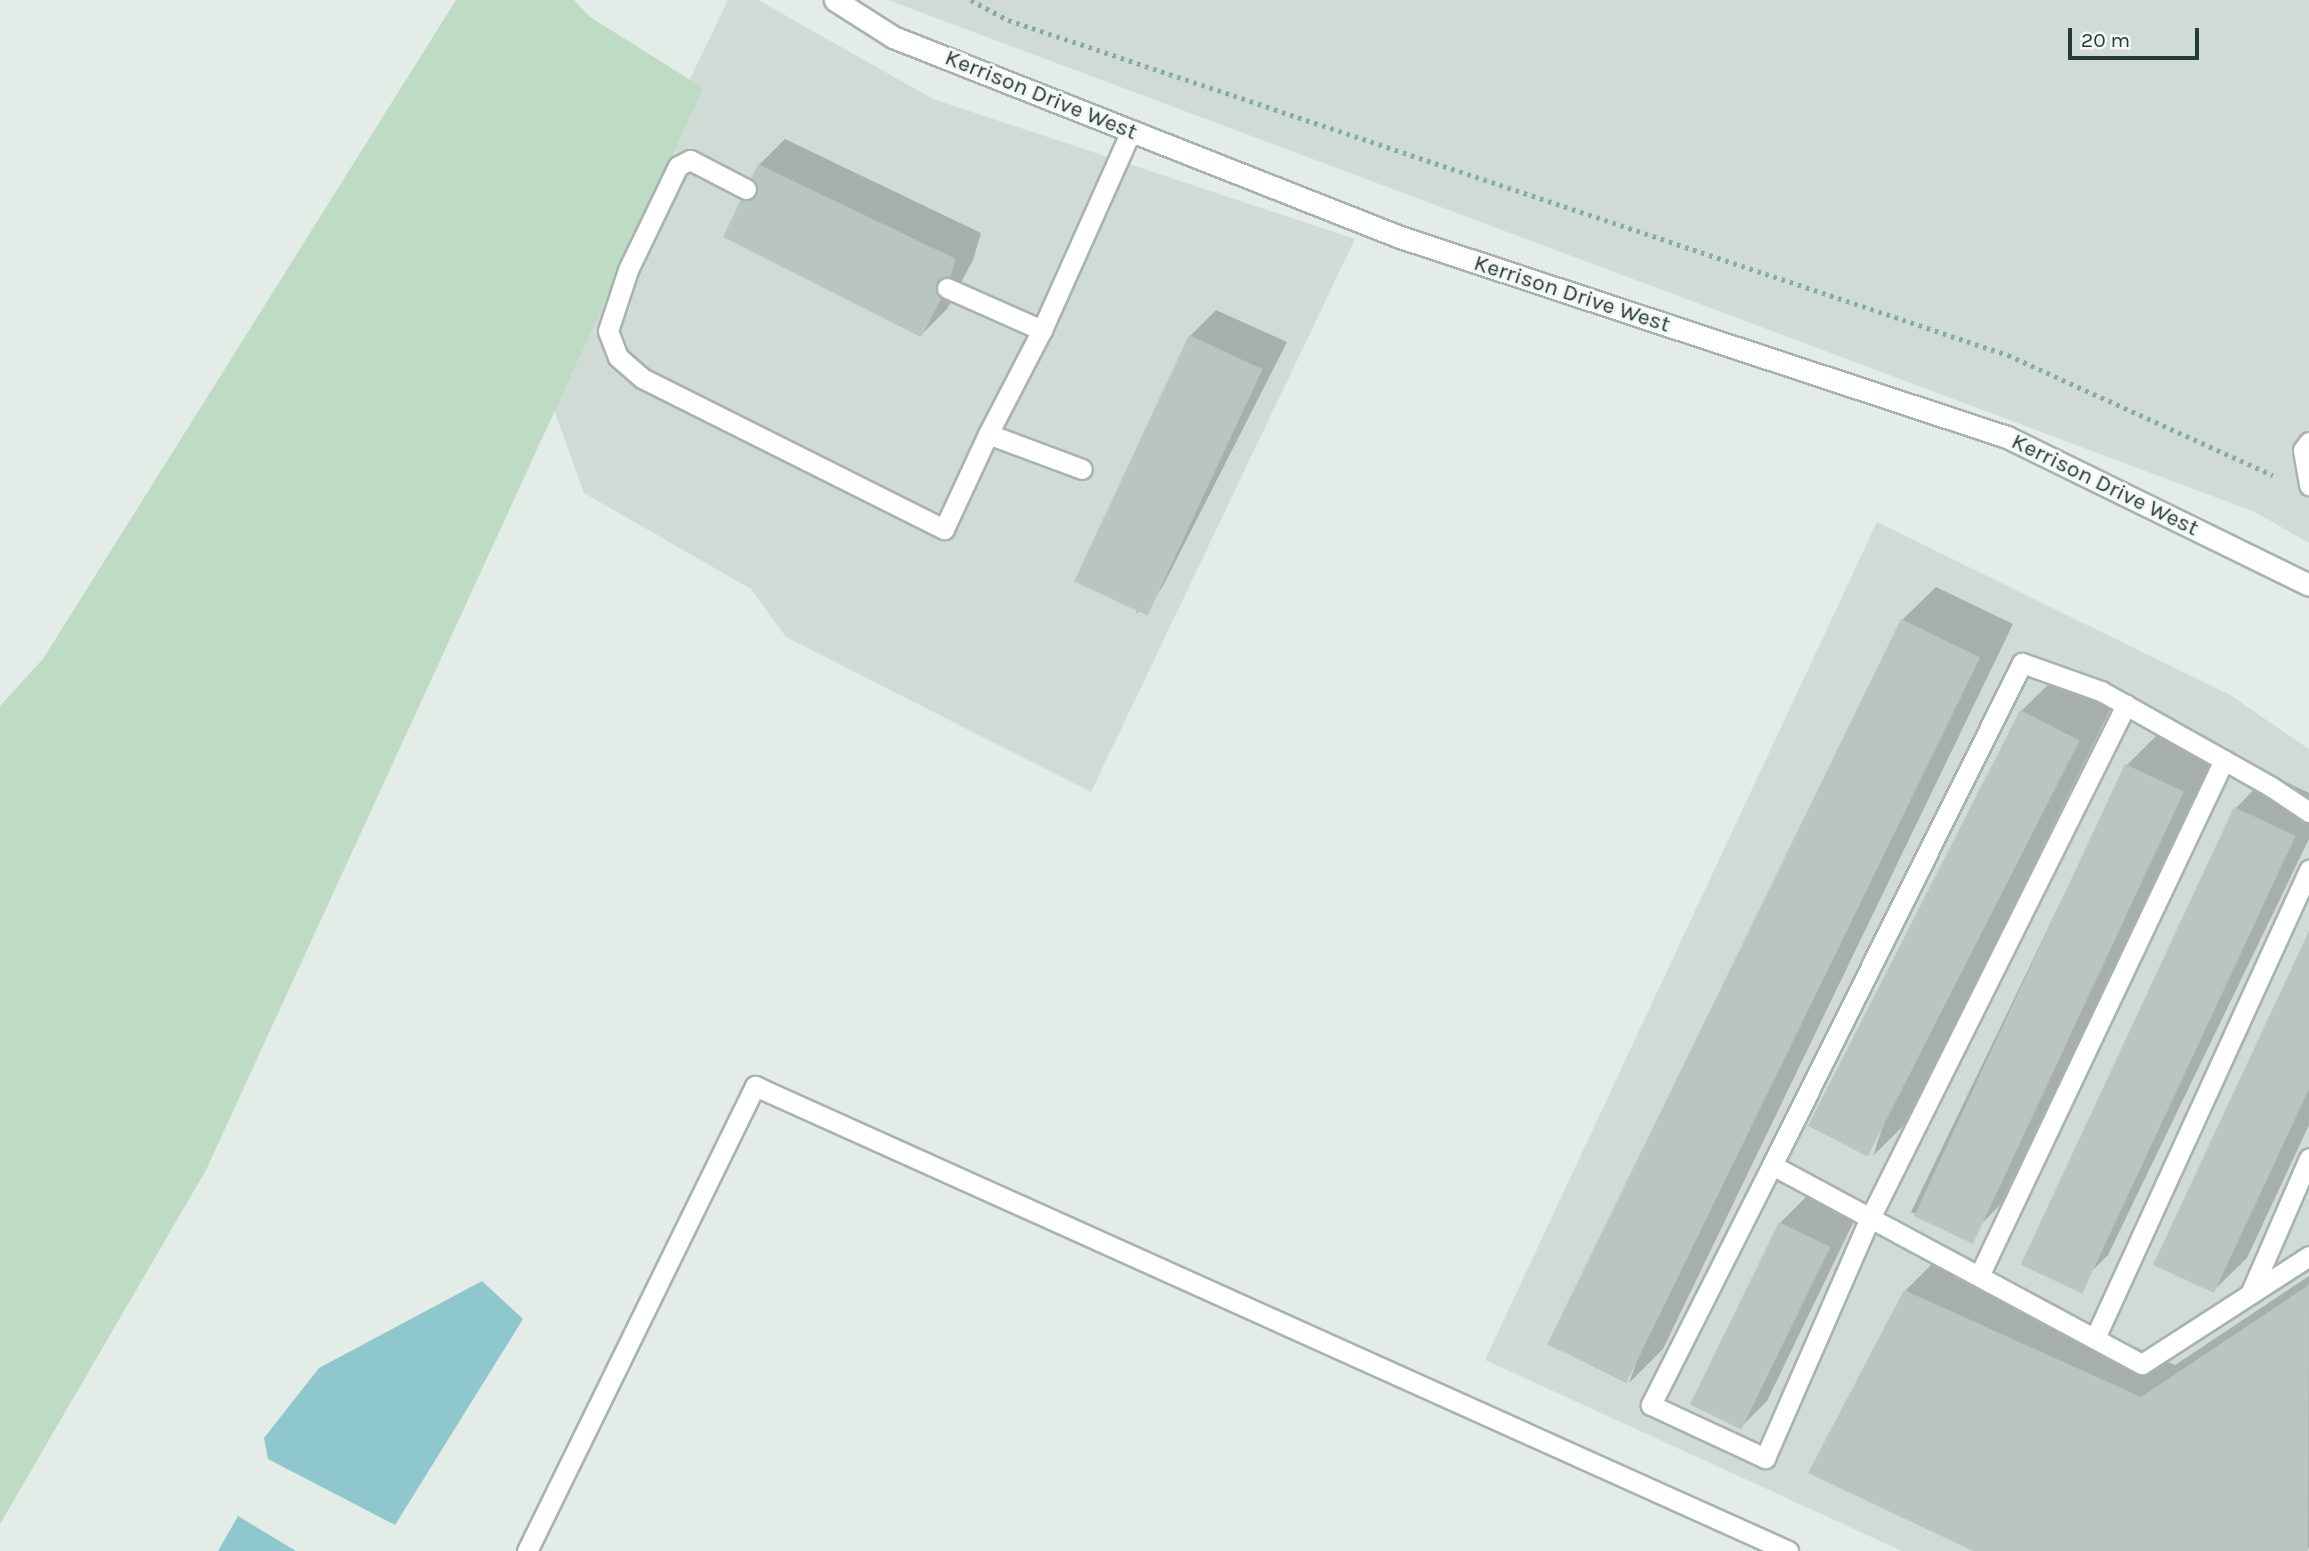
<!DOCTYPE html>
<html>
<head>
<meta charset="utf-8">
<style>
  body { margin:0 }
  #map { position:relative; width:2309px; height:1551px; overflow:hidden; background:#e3ece7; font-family:Karla,sans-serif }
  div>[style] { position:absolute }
  .built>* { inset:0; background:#d1dbd6 }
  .green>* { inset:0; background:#bedbc3 }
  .water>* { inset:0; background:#8fc8cc }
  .shadow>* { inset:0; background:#0003 }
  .building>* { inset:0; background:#b9c6c0; transform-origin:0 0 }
  .path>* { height:4.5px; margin-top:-2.25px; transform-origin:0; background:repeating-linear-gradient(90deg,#86ad9d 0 3.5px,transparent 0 8.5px) }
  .roads { filter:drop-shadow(2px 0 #a6b4ad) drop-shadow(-2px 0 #a6b4ad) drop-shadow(0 2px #a6b4ad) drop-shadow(0 -2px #a6b4ad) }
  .service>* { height:19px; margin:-9.5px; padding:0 9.5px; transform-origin:9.5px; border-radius:9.5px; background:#fff }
  .tertiary>* { height:21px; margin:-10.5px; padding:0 10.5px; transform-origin:10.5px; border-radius:10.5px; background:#fff }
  span { translate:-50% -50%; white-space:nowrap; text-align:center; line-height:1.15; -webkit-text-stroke:6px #f3f8f5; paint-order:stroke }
  .street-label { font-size:23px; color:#243c33 }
  .scale { position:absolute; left:2068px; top:28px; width:131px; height:32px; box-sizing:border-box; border:4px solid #243c33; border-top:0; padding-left:9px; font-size:21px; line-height:24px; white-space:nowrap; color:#243c33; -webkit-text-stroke:5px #f3f8f5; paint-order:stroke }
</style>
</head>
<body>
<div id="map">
  <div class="built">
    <div style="clip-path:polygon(728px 0,758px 0,933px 99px,1355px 239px,1091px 792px,786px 637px,751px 589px,584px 493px,544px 382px)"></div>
    <div style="clip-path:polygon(888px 0,2309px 0,2309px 543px,2255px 512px)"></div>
    <div style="clip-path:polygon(1877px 522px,2230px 695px,2309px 749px,2309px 1551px,1902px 1551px,1485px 1360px)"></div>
  </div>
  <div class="green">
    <div style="clip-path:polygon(456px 0,574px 0,590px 17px,703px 88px,206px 1170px,0 1524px,0 706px,43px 659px)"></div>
  </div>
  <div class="water">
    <div style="clip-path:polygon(482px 1281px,523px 1319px,395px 1525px,268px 1459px,264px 1438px,319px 1368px)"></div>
    <div style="clip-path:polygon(238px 1516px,296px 1551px,218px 1551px)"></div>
  </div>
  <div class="shadow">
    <div style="clip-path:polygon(785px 139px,981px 233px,973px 260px,947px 309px,921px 335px,759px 165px)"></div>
    <div style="clip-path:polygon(1216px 310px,1287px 342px,1162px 588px,1136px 614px,1190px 336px)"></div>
    <div style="clip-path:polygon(1936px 587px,2013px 624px,1663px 1349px,1629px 1383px,1902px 620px)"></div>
    <div style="clip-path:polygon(2055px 678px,2112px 706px,1907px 1122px,1873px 1156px,2021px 711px)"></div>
    <div style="clip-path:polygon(2161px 731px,2216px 758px,2000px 1205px,1967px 1239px,1911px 1212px,2127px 765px)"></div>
    <div style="clip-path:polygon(2269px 774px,2309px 793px,2309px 839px,2108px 1255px,2074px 1289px,2236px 808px)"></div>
    <div style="clip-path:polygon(2309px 935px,2309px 1125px,2247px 1258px,2213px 1291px)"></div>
    <div style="clip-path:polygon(1806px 1197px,1854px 1221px,1767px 1401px,1741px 1427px,1780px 1223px)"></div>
    <div style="clip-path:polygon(1939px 1257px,2175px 1365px,2309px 1276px,2309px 1548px,2304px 1551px,1977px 1551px,1905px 1291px)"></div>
  </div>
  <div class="building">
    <div style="clip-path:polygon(758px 164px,956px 259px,947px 288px,921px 337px,723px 237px)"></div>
    <div style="left:1189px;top:335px;width:81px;height:272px;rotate:25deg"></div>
    <div style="left:1901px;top:619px;width:88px;height:807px;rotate:26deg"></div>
    <div style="left:2020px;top:710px;width:67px;height:467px;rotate:27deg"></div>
    <div style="left:2125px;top:764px;width:65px;height:499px;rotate:25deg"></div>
    <div style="left:2234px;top:807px;width:68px;height:505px;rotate:25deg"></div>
    <div style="clip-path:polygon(2309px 931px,2309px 1089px,2214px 1293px,2153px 1265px)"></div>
    <div style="left:1779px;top:1222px;width:57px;height:203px;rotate:26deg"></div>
    <div style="clip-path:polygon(2309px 1285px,2308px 1551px,1973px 1551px,1808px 1473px,1904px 1290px,2141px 1397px)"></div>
  </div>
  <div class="path">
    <div style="left:971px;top:0;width:42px;rotate:28.4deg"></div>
    <div style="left:1008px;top:20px;width:1055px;rotate:18.52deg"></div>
    <div style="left:2008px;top:355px;width:291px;rotate:24.4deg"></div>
  </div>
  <div class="roads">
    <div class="service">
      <div style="left:746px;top:189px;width:63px;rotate:-152.6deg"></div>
      <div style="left:690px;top:160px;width:13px;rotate:153deg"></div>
      <div style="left:678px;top:166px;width:115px;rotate:115.7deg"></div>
      <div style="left:628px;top:270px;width:64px;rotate:108.2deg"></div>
      <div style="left:608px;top:331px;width:28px;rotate:69deg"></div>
      <div style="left:618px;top:357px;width:32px;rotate:41deg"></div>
      <div style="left:642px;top:378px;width:338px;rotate:26.6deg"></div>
      <div style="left:944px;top:529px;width:105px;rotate:-65.1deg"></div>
      <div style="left:988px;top:434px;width:117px;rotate:-62.6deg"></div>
      <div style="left:1042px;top:330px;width:218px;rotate:-65.9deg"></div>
      <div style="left:947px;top:288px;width:104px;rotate:23.9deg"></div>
      <div style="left:988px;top:434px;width:100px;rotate:20.4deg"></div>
      <div style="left:2309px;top:442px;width:10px;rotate:127deg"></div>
      <div style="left:2303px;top:450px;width:36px;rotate:80deg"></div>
      <div style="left:2309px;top:812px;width:47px;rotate:-146.3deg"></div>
      <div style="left:2270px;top:786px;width:194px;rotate:-150.7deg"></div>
      <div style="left:2101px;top:691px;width:84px;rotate:-160.5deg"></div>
      <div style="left:2022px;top:663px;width:561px;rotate:116.47deg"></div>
      <div style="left:1772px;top:1165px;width:420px;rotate:28.3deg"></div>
      <div style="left:2142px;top:1364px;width:199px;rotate:-32.9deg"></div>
      <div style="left:1772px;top:1165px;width:269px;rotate:116.8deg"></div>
      <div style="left:1651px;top:1405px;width:126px;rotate:24.9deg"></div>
      <div style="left:1765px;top:1458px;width:260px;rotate:-66.4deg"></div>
      <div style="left:1869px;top:1220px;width:576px;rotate:-63.48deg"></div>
      <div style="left:1979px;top:1276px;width:571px;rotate:-64.6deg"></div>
      <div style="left:2250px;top:1294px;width:148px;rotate:-66.5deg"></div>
      <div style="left:2095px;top:1338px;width:515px;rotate:-65.43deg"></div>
      <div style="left:527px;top:1551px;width:518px;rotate:-63.88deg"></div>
      <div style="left:755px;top:1086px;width:1133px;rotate:24.23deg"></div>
    </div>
    <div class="tertiary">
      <div style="left:835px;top:0;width:69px;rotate:32.5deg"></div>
      <div style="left:893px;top:37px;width:545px;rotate:21.53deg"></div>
      <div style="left:1400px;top:237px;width:639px;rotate:18.24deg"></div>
      <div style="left:2007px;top:437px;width:336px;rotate:26.1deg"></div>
    </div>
  </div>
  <div class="street-label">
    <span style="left:1041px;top:95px;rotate:22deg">Kerrison Drive West</span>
    <span style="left:1572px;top:294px;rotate:18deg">Kerrison Drive West</span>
    <span style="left:2105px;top:485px;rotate:26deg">Kerrison Drive West</span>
  </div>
  <div class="scale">20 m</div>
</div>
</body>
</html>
